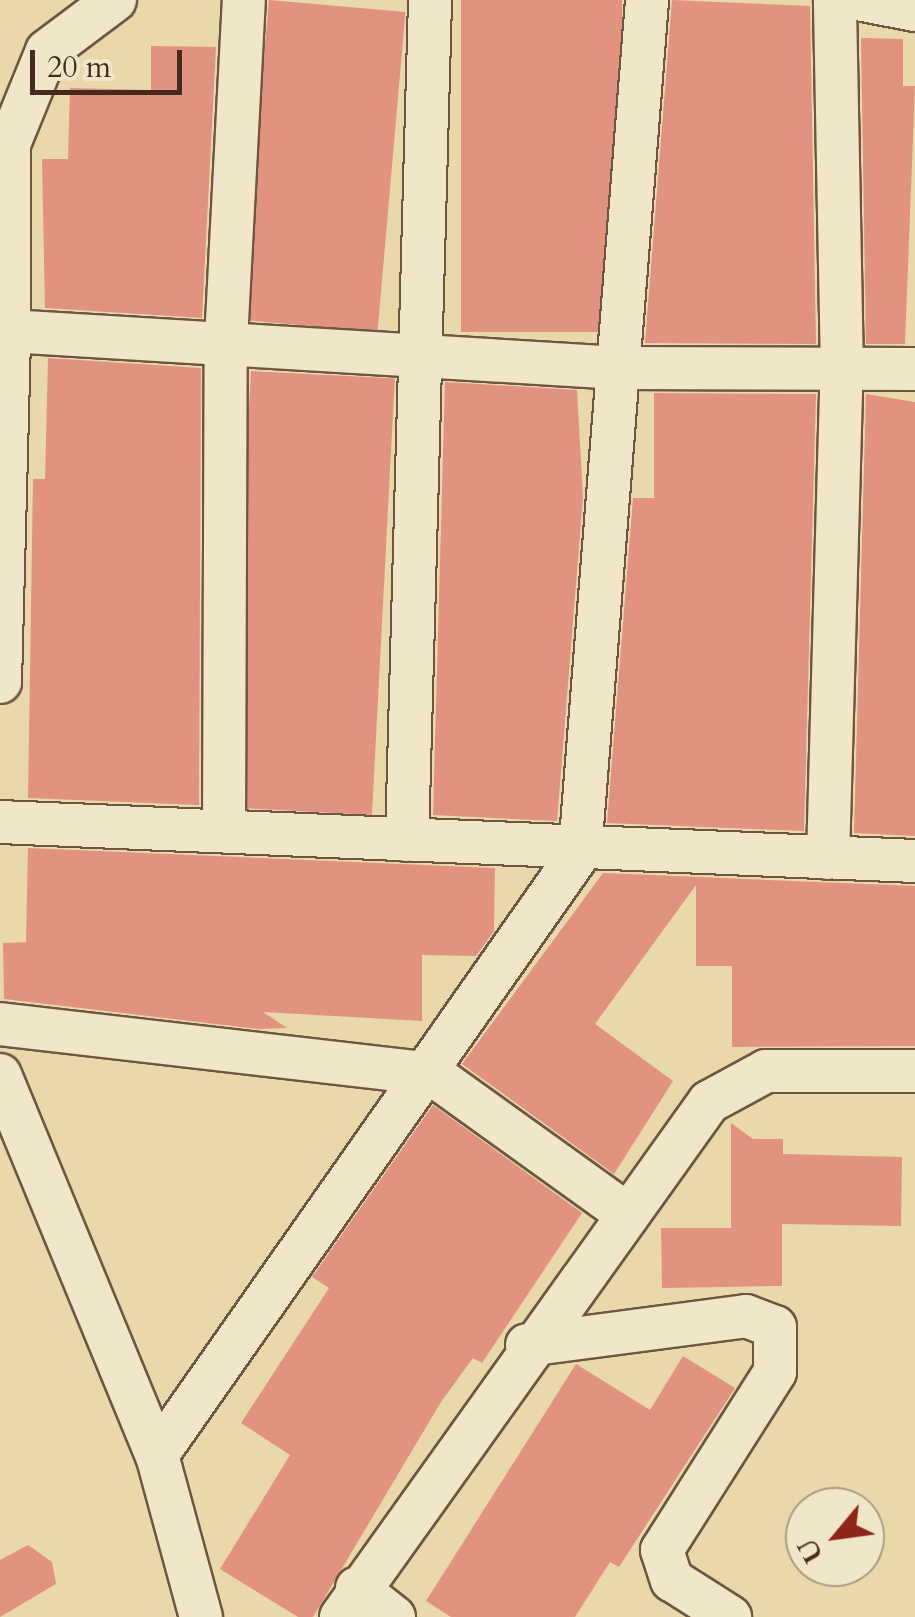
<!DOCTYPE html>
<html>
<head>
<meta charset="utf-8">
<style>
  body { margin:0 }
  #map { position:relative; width:915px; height:1617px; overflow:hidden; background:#e8d8aa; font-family:Cardo,serif }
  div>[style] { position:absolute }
  .building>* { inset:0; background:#e29380; transform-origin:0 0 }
  .roads { filter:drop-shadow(2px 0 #6e5642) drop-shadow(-2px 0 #6e5642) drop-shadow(0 2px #6e5642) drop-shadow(0 -2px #6e5642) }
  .minor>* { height:42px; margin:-21px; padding:0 21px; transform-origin:21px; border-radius:21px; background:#f0e6c8 }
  span { translate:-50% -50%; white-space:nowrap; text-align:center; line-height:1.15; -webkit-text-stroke:8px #f0e6c8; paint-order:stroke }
  .north { position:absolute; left:785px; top:1487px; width:100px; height:100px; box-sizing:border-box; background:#f0e6c8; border:2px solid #ac9b84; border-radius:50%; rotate:241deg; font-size:28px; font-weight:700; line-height:40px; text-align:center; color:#462a1f }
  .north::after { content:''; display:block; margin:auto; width:35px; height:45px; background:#8f2418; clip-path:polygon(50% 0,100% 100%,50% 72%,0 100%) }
  .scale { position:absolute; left:30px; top:50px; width:152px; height:45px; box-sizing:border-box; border:5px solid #462a1f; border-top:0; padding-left:12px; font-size:30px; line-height:35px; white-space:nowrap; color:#462a1f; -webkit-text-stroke:8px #f0e6c8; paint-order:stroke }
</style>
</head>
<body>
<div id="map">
  <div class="building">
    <div style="left:269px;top:0;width:137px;height:321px;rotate:5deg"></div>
    <div style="left:461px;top:0;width:161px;height:332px"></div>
    <div style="clip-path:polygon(672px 0,810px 6px,816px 344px,645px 343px)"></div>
    <div style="clip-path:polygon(861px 38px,903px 39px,903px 86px,915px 86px,905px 344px,866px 344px)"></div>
    <div style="clip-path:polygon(151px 46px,216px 47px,202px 318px,45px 308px,42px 159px,68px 159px,70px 88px,151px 90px)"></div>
    <div style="clip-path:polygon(48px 358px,201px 368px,199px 805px,28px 798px,33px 479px,45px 479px)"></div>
    <div style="left:251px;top:371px;width:144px;height:437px;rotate:3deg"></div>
    <div style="clip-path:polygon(445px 382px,577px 390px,583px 497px,557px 821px,433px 815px)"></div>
    <div style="clip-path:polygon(654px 393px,816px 394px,804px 831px,607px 823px,633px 498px,654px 498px)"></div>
    <div style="clip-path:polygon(866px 394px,915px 402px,915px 836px,854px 833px)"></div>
    <div style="clip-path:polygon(28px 848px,495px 868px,494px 931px,476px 956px,422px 955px,422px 1021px,263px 1012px,287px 1028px,258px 1029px,4px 999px,3px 943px,26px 942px)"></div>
    <div style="clip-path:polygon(603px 873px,915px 886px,915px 1046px,732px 1047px,732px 966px,696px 966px,696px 885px,595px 1024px,673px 1081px,614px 1174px,462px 1064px)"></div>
    <div style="clip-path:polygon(433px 1105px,582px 1213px,482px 1363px,473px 1358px,441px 1402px,313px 1617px,298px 1617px,220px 1569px,290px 1455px,241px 1423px,329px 1288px,312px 1277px)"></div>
    <div style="clip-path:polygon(731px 1123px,753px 1139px,783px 1139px,783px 1154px,902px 1157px,901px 1226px,782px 1224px,782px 1286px,662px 1288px,661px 1228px,731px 1228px)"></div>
    <div style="clip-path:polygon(683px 1356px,735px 1388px,619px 1567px,610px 1562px,575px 1617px,451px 1617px,426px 1601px,576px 1364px,650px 1410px)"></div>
    <div style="clip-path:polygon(28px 1545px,52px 1562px,56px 1584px,0 1617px,0 1560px)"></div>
  </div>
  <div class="roads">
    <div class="minor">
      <div style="left:863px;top:0;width:53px;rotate:10.9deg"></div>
      <div style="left:9px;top:331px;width:187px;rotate:-90deg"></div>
      <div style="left:9px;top:144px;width:100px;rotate:-67.8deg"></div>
      <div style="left:47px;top:51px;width:85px;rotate:-36.9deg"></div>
      <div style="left:0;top:682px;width:351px;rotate:-88.5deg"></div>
      <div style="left:9px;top:331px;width:611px;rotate:3.47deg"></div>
      <div style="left:619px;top:368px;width:296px;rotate:0.2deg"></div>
      <div style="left:0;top:822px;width:916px;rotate:2.44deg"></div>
      <div style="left:224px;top:831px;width:490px;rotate:-89.8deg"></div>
      <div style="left:226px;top:341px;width:341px;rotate:-87deg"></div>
      <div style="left:407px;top:840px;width:840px;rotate:-88.43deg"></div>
      <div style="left:828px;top:858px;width:488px;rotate:-88.4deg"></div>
      <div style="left:842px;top:370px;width:370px;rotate:-91.1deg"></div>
      <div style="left:0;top:1024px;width:435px;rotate:6.6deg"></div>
      <div style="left:432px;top:1074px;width:241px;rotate:35.7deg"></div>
      <div style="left:0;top:1075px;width:411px;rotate:67.6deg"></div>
      <div style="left:157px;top:1455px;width:168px;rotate:74.8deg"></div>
      <div style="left:527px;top:1345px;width:221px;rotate:-7.5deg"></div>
      <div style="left:746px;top:1316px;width:31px;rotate:21deg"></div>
      <div style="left:775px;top:1327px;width:45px;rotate:90deg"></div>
      <div style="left:775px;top:1372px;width:211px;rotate:122.4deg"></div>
      <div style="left:662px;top:1550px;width:32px;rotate:72deg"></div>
      <div style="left:672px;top:1580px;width:69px;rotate:32.5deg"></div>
      <div style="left:157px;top:1455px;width:737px;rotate:-54.95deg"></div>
      <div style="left:580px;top:852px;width:855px;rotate:-85.5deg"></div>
      <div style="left:357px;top:1588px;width:47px;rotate:38.1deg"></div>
      <div style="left:341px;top:1617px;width:633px;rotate:-54.45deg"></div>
      <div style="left:709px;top:1102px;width:65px;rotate:-28.5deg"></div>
      <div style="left:766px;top:1071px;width:149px"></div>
    </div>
  </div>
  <div class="north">U</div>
  <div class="scale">20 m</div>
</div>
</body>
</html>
